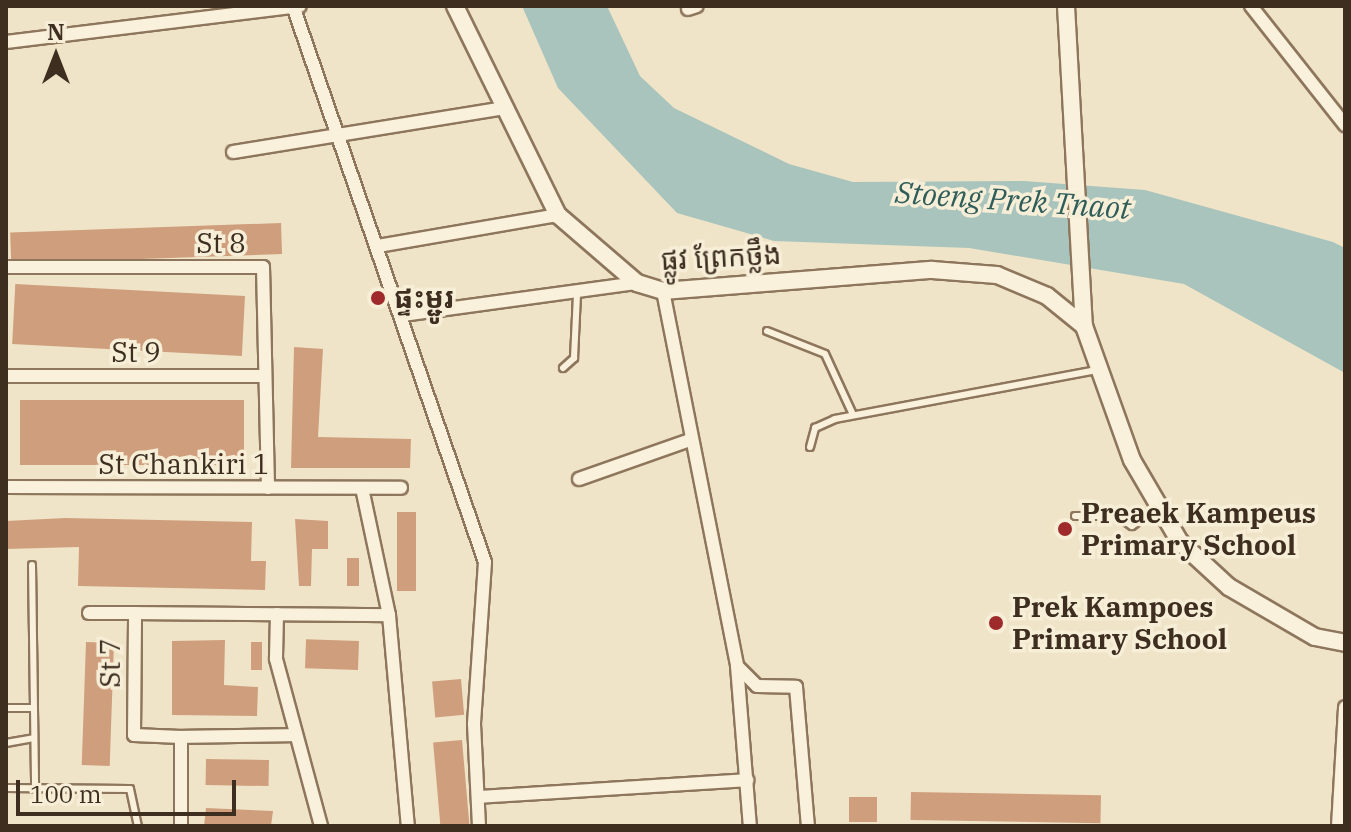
<!DOCTYPE html>
<html>
<head>
<meta charset="utf-8">
<style>
  body { margin:0 }
  #map { position:relative; width:1351px; height:832px; overflow:hidden; background:#f0e4c8; font-family:"IBM Plex Serif","Noto Sans Khmer",serif }
  div>[style] { position:absolute }
  .water>* { inset:0; background:#a9c4bc }
  .building>* { inset:0; background:#cf9f7d; transform-origin:0 0 }
  .roads { filter:drop-shadow(2px 0 #8d765c) drop-shadow(-2px 0 #8d765c) drop-shadow(0 2px #8d765c) drop-shadow(0 -2px #8d765c) }
  .lane>* { height:6px; margin:-3px; padding:0 3px; transform-origin:3px; border-radius:3px; background:#faf1dc }
  .street>* { height:12px; margin:-6px; padding:0 6px; transform-origin:6px; border-radius:6px; background:#faf1dc }
  .secondary>* { height:16px; margin:-8px; padding:0 8px; transform-origin:8px; border-radius:8px; background:#faf1dc }
  .dots>* { width:22px; height:22px; translate:-50% -50%; box-sizing:border-box; border:4px solid #f7eed8; border-radius:50% }
  span { translate:-50% -50%; white-space:nowrap; text-align:center; line-height:1.15; -webkit-text-stroke:7px #f7eed8; paint-order:stroke }
  .street-label { font-size:28px; color:#3d2e20 }
  .poi-label { font-size:28px; color:#3d2e20; font-weight:700 }
  .left { translate:0 -50%; text-align:left }
  .water-label { font-size:30px; color:#2f5d5a; font-style:italic }
  .frame { position:absolute; inset:0; border:8px solid #3d2e20; pointer-events:none }
  .north { position:absolute; left:16px; top:16px; width:80px; height:80px; -webkit-text-stroke:6px #f7eed8; paint-order:stroke; rotate:0deg; font-size:22px; font-weight:700; line-height:32px; text-align:center; color:#3d2e20 }
  .north::after { content:''; display:block; margin:auto; width:28px; height:36px; background:#3d2e20; clip-path:polygon(50% 0,100% 100%,50% 72%,0 100%) }
  .scale { position:absolute; left:16px; top:780px; width:220px; height:36px; box-sizing:border-box; border:4px solid #3d2e20; border-top:0; padding-left:10px; font-size:24px; line-height:28px; white-space:nowrap; color:#3d2e20; -webkit-text-stroke:6px #f7eed8; paint-order:stroke }
</style>
</head>
<body>
<div id="map">
  <div class="water">
    <div style="clip-path:polygon(522px 6px,607px 6px,640px 76px,674px 108px,789px 164px,853px 182px,1024px 181px,1145px 190px,1333px 242px,1345px 248px,1345px 373px,1184px 284px,969px 248px,774px 241px,677px 213px,558px 88px)"></div>
  </div>
  <div class="building">
    <div style="left:281px;top:223px;width:31px;height:271px;rotate:88deg"></div>
    <div style="left:245px;top:296px;width:60px;height:230px;rotate:93deg"></div>
    <div style="clip-path:polygon(294px 347px,323px 349px,318px 437px,411px 439px,410px 468px,291px 468px)"></div>
    <div style="left:244px;top:400px;width:65px;height:224px;rotate:90deg"></div>
    <div style="left:397px;top:512px;width:19px;height:79px"></div>
    <div style="clip-path:polygon(65px 518px,252px 522px,251px 561px,266px 561px,265px 590px,78px 586px,79px 547px,6px 549px,6px 521px)"></div>
    <div style="clip-path:polygon(295px 519px,328px 521px,328px 549px,312px 549px,311px 586px,299px 586px)"></div>
    <div style="left:347px;top:558px;width:12px;height:28px"></div>
    <div style="clip-path:polygon(225px 640px,224px 685px,258px 687px,257px 716px,172px 715px,172px 641px)"></div>
    <div style="left:359px;top:641px;width:29px;height:53px;rotate:92deg"></div>
    <div style="left:86px;top:642px;width:28px;height:123px;rotate:2deg"></div>
    <div style="left:251px;top:642px;width:11px;height:28px"></div>
    <div style="left:461px;top:679px;width:36px;height:29px;rotate:85deg"></div>
    <div style="left:462px;top:740px;width:86px;height:29px;rotate:85deg"></div>
    <div style="left:206px;top:759px;width:63px;height:26px;rotate:1deg"></div>
    <div style="left:911px;top:792px;width:190px;height:28px;rotate:1deg"></div>
    <div style="left:849px;top:797px;width:28px;height:25px"></div>
    <div style="clip-path:polygon(206px 808px,273px 811px,271px 826px,204px 826px)"></div>
  </div>
  <div class="roads">
    <div class="lane">
      <div style="left:767px;top:331px;width:62px;rotate:21.6deg"></div>
      <div style="left:825px;top:354px;width:67px;rotate:65.3deg"></div>
      <div style="left:563px;top:368px;width:15px;rotate:-42deg"></div>
      <div style="left:574px;top:358px;width:63px;rotate:-87.3deg"></div>
      <div style="left:810px;top:447px;width:20px;rotate:-75deg"></div>
      <div style="left:815px;top:428px;width:22px;rotate:-24deg"></div>
      <div style="left:835px;top:419px;width:266px;rotate:-10.6deg"></div>
      <div style="left:1075px;top:516px;width:43px"></div>
      <div style="left:1118px;top:516px;width:17px;rotate:36deg"></div>
      <div style="left:1132px;top:526px;width:31px;rotate:-37deg"></div>
      <div style="left:32px;top:565px;width:223px;rotate:89.2deg"></div>
      <div style="left:6px;top:708px;width:28px"></div>
      <div style="left:6px;top:743px;width:28px;rotate:-10deg"></div>
      <div style="left:6px;top:788px;width:124px;rotate:0.5deg"></div>
      <div style="left:130px;top:789px;width:38px;rotate:78deg"></div>
    </div>
    <div class="street">
      <div style="left:293px;top:6px;width:588px;rotate:70.95deg"></div>
      <div style="left:485px;top:562px;width:162px;rotate:93.9deg"></div>
      <div style="left:474px;top:724px;width:102px;rotate:87.2deg"></div>
      <div style="left:1251px;top:6px;width:152px;rotate:51.7deg"></div>
      <div style="left:688px;top:9px;width:9px;rotate:-18deg"></div>
      <div style="left:6px;top:42px;width:296px;rotate:-7deg"></div>
      <div style="left:233px;top:152px;width:277px;rotate:-9.2deg"></div>
      <div style="left:378px;top:246px;width:183px;rotate:-9.8deg"></div>
      <div style="left:6px;top:267px;width:257px"></div>
      <div style="left:263px;top:267px;width:221px;rotate:88.7deg"></div>
      <div style="left:663px;top:291px;width:382px;rotate:78.8deg"></div>
      <div style="left:737px;top:666px;width:28px;rotate:45deg"></div>
      <div style="left:757px;top:686px;width:39px;rotate:1deg"></div>
      <div style="left:796px;top:687px;width:140px;rotate:85.1deg"></div>
      <div style="left:403px;top:315px;width:236px;rotate:-7.8deg"></div>
      <div style="left:6px;top:376px;width:259px"></div>
      <div style="left:579px;top:479px;width:118px;rotate:-19.4deg"></div>
      <div style="left:6px;top:487px;width:395px;rotate:0.1deg"></div>
      <div style="left:362px;top:488px;width:130px;rotate:78deg"></div>
      <div style="left:389px;top:615px;width:212px;rotate:84.9deg"></div>
      <div style="left:89px;top:613px;width:46px"></div>
      <div style="left:277px;top:614px;width:45px;rotate:91.3deg"></div>
      <div style="left:276px;top:659px;width:173px;rotate:74.9deg"></div>
      <div style="left:737px;top:666px;width:161px;rotate:85.4deg"></div>
      <div style="left:181px;top:737px;width:114px;rotate:-1deg"></div>
      <div style="left:478px;top:797px;width:270px;rotate:-3.6deg"></div>
      <div style="left:181px;top:826px;width:89px;rotate:-90deg"></div>
      <div style="left:181px;top:737px;width:47px;rotate:-177.6deg"></div>
      <div style="left:134px;top:735px;width:122px;rotate:-89.5deg"></div>
      <div style="left:135px;top:613px;width:254px;rotate:0.5deg"></div>
      <div style="left:1338px;top:826px;width:119px;rotate:-86.6deg"></div>
    </div>
    <div class="secondary">
      <div style="left:455px;top:6px;width:233px;rotate:63.8deg"></div>
      <div style="left:558px;top:215px;width:104px;rotate:40.7deg"></div>
      <div style="left:637px;top:283px;width:27px;rotate:17deg"></div>
      <div style="left:663px;top:291px;width:270px;rotate:-4.5deg"></div>
      <div style="left:932px;top:270px;width:65px;rotate:4.4deg"></div>
      <div style="left:997px;top:275px;width:54px;rotate:22.8deg"></div>
      <div style="left:1047px;top:296px;width:48px;rotate:39deg"></div>
      <div style="left:1066px;top:6px;width:321px;rotate:86.8deg"></div>
      <div style="left:1084px;top:326px;width:142px;rotate:70.3deg"></div>
      <div style="left:1132px;top:460px;width:95px;rotate:59.7deg"></div>
      <div style="left:1180px;top:542px;width:67px;rotate:42.6deg"></div>
      <div style="left:1229px;top:587px;width:99px;rotate:30.2deg"></div>
      <div style="left:1315px;top:637px;width:31px;rotate:11deg"></div>
    </div>
  </div>
  <div class="dots">
    <div style="left:378px;top:298px;background:#9e2a2b"></div>
    <div style="left:1065px;top:529px;background:#9e2a2b"></div>
    <div style="left:996px;top:623px;background:#9e2a2b"></div>
  </div>
  <div class="street-label">
    <span style="left:221px;top:243px">St 8</span>
    <span style="left:721px;top:257px;rotate:-3deg">ផ្លូវ ព្រែកថ្លឹង</span>
    <span style="left:136px;top:352px">St 9</span>
    <span style="left:184px;top:464px">St Chankiri 1</span>
    <span style="left:110px;top:663px;rotate:-90deg">St 7</span>
  </div>
  <div class="poi-label">
    <span class="left" style="left:394px;top:298px">ផ្ទះម្ជូរ</span>
    <span class="left" style="left:1081px;top:529px">Preaek Kampeus<br>Primary School</span>
    <span class="left" style="left:1012px;top:623px">Prek Kampoes<br>Primary School</span>
  </div>
  <div class="water-label">
    <span style="left:1013px;top:200px;rotate:4deg">Stoeng Prek Tnaot</span>
  </div>
  <div class="frame"></div>
  <div class="north">N</div>
  <div class="scale">100 m</div>
</div>
</body>
</html>
